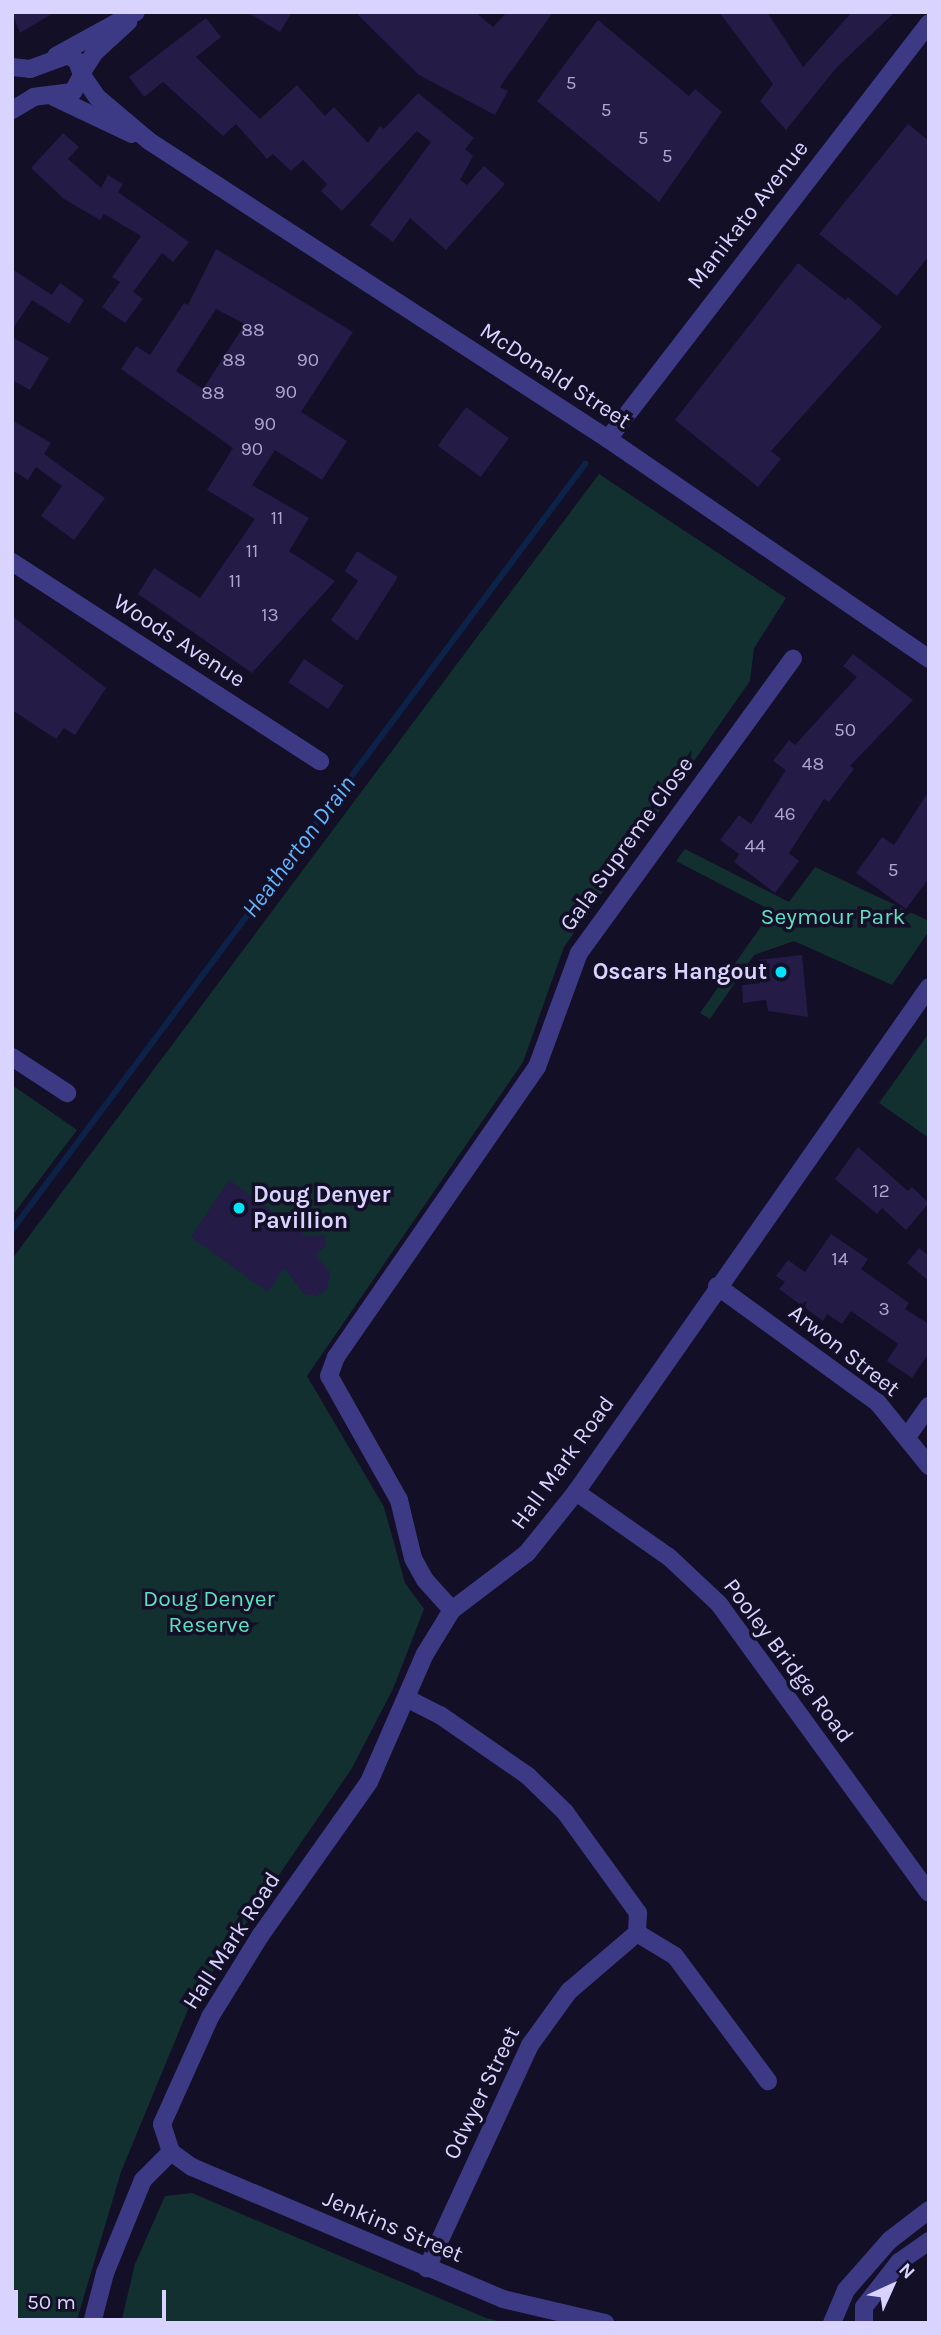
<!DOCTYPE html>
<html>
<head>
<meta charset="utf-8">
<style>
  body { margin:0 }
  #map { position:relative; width:941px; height:2335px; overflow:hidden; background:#130f26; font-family:Karla,sans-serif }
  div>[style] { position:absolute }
  .green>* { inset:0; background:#12302f }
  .stream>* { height:6px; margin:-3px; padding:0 3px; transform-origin:3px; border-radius:3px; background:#0c2248 }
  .building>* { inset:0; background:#241b47; transform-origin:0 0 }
  .minor>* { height:18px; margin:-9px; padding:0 9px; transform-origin:9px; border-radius:9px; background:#3d3a85 }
  .dots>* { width:19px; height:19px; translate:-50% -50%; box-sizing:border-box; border:4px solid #130f26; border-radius:50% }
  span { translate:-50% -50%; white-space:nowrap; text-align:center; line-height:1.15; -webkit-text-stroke:7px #130f26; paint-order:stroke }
  .number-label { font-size:19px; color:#aca6d1 }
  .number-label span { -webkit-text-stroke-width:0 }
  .street-label { font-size:23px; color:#d9d4ff }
  .park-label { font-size:23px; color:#5fe0c0 }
  .poi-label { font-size:23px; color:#d9d4ff; font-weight:700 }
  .right { translate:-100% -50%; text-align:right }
  .left { translate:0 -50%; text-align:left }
  .water-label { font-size:24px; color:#62b6ff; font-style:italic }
  .frame { position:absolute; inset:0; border:14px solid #d9d4ff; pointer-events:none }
  .north { position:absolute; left:857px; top:2251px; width:70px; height:70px; -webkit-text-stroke:5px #130f26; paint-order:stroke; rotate:45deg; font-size:19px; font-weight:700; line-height:28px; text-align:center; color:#d9d4ff }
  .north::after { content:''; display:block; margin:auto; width:24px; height:32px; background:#d9d4ff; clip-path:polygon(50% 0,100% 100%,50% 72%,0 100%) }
  .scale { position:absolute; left:14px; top:2290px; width:152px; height:32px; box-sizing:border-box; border:4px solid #d9d4ff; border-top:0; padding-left:9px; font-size:21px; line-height:24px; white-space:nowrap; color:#d9d4ff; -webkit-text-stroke:5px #130f26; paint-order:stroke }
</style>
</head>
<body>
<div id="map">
  <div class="green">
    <div style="clip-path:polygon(599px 474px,786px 598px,754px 648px,750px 681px,564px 947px,523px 1062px,307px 1376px,384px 1507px,405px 1583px,424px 1609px,393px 1689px,352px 1768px,189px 2007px,121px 2172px,76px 2323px,12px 2323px,12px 1259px)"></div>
    <div style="clip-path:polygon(685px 849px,789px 902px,815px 867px,929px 921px,929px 931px,892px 985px,794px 941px,754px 955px,710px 1019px,700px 1013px,772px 911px,676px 861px)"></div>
    <div style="clip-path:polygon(929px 1033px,929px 1138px,879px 1103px)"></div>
    <div style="clip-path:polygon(15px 1087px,77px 1130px,12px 1216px,12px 1090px)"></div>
    <div style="clip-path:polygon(192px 2193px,486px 2318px,506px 2323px,121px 2323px,135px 2264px,165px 2196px)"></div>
  </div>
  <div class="stream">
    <div style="left:12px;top:1230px;width:957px;rotate:-53.2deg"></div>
  </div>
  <div class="building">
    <div style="clip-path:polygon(12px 12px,55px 12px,20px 33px)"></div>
    <div style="clip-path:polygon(247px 12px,292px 12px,280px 32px)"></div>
    <div style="clip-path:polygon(355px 12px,475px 12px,493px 27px,507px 12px,553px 12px,500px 87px,508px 91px,495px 115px,419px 75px)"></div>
    <div style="clip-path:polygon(719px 12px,767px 12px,803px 67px,852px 12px,895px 12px,837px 67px,786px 130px,760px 101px,773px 84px)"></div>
    <div style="clip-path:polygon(206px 18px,221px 37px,196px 57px,260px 119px,297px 85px,325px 116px,334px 107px,368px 143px,380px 126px,384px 129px,418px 93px,474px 138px,465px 149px,473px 156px,460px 180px,467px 185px,484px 166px,505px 184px,446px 250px,410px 218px,393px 242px,370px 225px,431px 142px,417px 131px,342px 211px,321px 191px,327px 184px,303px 160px,291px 171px,273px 154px,267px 159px,236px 124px,223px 136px,163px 82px,144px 97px,129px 77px)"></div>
    <div style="clip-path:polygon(598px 20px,689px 96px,695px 89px,722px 112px,659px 202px,537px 101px)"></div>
    <div style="clip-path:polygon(908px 124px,929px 141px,929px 256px,897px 296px,819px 234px)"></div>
    <div style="clip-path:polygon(63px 133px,79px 147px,68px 159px,101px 188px,108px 175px,123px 184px,118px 192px,189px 242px,173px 262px,162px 253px,133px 292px,143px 299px,125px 323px,102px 307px,120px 282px,112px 277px,141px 236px,104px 214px,100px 220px,64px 199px,31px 168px)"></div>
    <div style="clip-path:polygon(evenodd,216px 249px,353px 332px,301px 412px,347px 441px,322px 480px,275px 450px,252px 485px,309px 518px,289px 551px,335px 581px,252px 673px,138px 594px,154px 568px,200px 598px,255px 519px,207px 490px,233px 448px,121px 369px,136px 346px,150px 355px,184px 303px,188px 305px,216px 249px,216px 309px,245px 324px,203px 389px,176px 371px,216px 309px)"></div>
    <div style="clip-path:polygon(798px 263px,845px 300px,848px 297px,882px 327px,771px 451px,781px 459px,758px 487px,675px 420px)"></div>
    <div style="clip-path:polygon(12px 269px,52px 295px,60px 283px,84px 300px,69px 324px,32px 300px,12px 330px)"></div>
    <div style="clip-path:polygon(12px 337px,49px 358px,30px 390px,12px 380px)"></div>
    <div style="left:466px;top:407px;width:53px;height:48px;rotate:36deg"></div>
    <div style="clip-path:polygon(12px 420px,51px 443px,44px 454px,105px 498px,74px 540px,41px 516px,62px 486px,36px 467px,28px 480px,12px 470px)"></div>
    <div style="clip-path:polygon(357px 551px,398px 577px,357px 641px,331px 620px,358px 581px,345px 571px)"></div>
    <div style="clip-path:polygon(12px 616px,106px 688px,75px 735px,64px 728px,56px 739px,12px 710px)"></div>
    <div style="clip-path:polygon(853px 654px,913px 700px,850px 766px,854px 769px,829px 802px,824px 799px,789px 853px,799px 861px,775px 893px,734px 862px,739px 854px,720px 840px,739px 815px,751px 824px,786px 770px,773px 761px,789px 740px,795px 745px,857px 677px,843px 666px)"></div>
    <div style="left:304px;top:659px;width:48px;height:28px;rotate:34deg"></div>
    <div style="clip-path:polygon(929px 791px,929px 878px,906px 909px,856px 873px,882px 837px,894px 845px)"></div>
    <div style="clip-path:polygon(802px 955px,808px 1017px,768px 1011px,766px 1000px,743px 1003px,742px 985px,760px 983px,758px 960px)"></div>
    <div style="clip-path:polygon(858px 1147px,908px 1191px,912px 1187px,929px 1203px,906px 1230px,882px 1208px,877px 1214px,835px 1179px)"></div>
    <div style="clip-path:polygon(229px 1180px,306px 1236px,325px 1235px,326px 1245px,316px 1255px,330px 1272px,327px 1290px,316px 1296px,304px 1294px,284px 1268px,268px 1292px,191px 1237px)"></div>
    <div style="clip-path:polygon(831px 1234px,868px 1259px,861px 1269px,909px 1303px,905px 1309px,929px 1324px,929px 1353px,912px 1378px,887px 1361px,898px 1344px,851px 1311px,842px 1324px,827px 1314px,823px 1321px,779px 1289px,785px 1282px,776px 1276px,788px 1260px,805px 1272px)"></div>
    <div style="clip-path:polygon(919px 1248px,929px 1256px,929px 1281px,907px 1263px)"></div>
  </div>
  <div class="minor">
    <div style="left:56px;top:56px;width:91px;rotate:-28.8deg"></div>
    <div style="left:12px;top:67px;width:18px;rotate:6deg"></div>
    <div style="left:30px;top:69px;width:40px;rotate:-20.2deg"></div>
    <div style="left:68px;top:55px;width:11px;rotate:34deg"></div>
    <div style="left:77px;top:61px;width:15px;rotate:70deg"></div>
    <div style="left:82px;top:75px;width:19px;rotate:118deg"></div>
    <div style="left:73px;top:92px;width:39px;rotate:173deg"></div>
    <div style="left:34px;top:97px;width:26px;rotate:149deg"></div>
    <div style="left:82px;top:72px;width:24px;rotate:-57deg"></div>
    <div style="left:95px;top:52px;width:45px;rotate:-42.3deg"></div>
    <div style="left:82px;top:75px;width:27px;rotate:56deg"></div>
    <div style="left:97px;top:97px;width:68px;rotate:40.2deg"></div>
    <div style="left:149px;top:141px;width:547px;rotate:32.99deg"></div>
    <div style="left:608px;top:439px;width:389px;rotate:34.4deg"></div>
    <div style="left:54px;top:97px;width:86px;rotate:25.4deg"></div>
    <div style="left:608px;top:439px;width:525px;rotate:-52.34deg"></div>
    <div style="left:12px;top:562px;width:367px;rotate:32.9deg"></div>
    <div style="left:12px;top:1057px;width:66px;rotate:33.2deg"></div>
    <div style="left:717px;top:1286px;width:199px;rotate:36deg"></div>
    <div style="left:878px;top:1403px;width:81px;rotate:51deg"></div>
    <div style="left:907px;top:1437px;width:38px;rotate:-55deg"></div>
    <div style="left:576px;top:1492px;width:113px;rotate:35deg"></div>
    <div style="left:669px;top:1557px;width:69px;rotate:43.2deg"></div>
    <div style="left:719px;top:1604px;width:357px;rotate:54deg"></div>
    <div style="left:452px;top:1610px;width:40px;rotate:-132deg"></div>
    <div style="left:425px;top:1580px;width:25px;rotate:-119deg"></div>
    <div style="left:413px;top:1558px;width:60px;rotate:-103.6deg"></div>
    <div style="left:399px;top:1500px;width:142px;rotate:-119.4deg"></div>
    <div style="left:329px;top:1376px;width:20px;rotate:-70deg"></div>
    <div style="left:336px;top:1357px;width:353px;rotate:-55.3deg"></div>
    <div style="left:537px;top:1067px;width:121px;rotate:-69.8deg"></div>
    <div style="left:579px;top:953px;width:364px;rotate:-54deg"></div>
    <div style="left:408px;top:1699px;width:36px;rotate:27deg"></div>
    <div style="left:440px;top:1715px;width:107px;rotate:34.7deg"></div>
    <div style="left:528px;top:1776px;width:52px;rotate:44.2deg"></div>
    <div style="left:565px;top:1812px;width:125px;rotate:54.1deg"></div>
    <div style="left:638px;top:1913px;width:20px;rotate:93deg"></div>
    <div style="left:637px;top:1933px;width:89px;rotate:139.5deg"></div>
    <div style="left:569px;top:1991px;width:67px;rotate:125.8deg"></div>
    <div style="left:530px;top:2045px;width:246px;rotate:114.8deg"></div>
    <div style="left:637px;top:1933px;width:44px;rotate:31.2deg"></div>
    <div style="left:675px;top:1956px;width:156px;rotate:53.4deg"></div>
    <div style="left:171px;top:2152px;width:29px;rotate:-108deg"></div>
    <div style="left:162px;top:2124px;width:117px;rotate:-65.8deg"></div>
    <div style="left:210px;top:2017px;width:95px;rotate:-58.3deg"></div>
    <div style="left:260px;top:1936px;width:189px;rotate:-54.7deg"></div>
    <div style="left:369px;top:1782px;width:140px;rotate:-66.4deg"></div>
    <div style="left:425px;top:1654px;width:52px;rotate:-58.5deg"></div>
    <div style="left:452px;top:1610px;width:94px;rotate:-37.2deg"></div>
    <div style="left:527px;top:1553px;width:78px;rotate:-51.2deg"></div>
    <div style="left:576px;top:1492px;width:616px;rotate:-55.05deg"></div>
    <div style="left:171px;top:2152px;width:26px;rotate:36deg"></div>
    <div style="left:192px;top:2167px;width:338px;rotate:23deg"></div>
    <div style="left:503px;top:2299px;width:105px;rotate:13.2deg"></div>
    <div style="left:92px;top:2323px;width:52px;rotate:-75.4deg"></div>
    <div style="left:105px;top:2273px;width:100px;rotate:-67.8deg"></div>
    <div style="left:143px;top:2180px;width:40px;rotate:-45deg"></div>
    <div style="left:832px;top:2323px;width:36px;rotate:-67deg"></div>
    <div style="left:846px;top:2290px;width:67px;rotate:-48.7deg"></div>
    <div style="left:890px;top:2240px;width:49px;rotate:-37.6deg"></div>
    <div style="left:864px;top:2323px;width:16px;rotate:-90deg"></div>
    <div style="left:864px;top:2307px;width:57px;rotate:-52.1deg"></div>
    <div style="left:899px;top:2262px;width:37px;rotate:-35deg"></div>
  </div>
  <div class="dots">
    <div style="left:781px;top:972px;background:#00e5ff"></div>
    <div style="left:239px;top:1208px;background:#00e5ff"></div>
  </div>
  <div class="number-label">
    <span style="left:571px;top:84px">5</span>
    <span style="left:606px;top:111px">5</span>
    <span style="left:643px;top:139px">5</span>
    <span style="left:667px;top:157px">5</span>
    <span style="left:253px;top:331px">88</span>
    <span style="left:234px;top:361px">88</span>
    <span style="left:308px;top:361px">90</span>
    <span style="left:286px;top:393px">90</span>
    <span style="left:213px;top:394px">88</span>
    <span style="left:265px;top:425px">90</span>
    <span style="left:252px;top:450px">90</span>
    <span style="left:277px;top:519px">11</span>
    <span style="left:252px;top:552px">11</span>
    <span style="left:235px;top:582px">11</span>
    <span style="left:270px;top:616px">13</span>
    <span style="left:845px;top:731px">50</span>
    <span style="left:813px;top:765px">48</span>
    <span style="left:785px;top:815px">46</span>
    <span style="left:755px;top:847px">44</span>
    <span style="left:893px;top:871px">5</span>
    <span style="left:881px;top:1192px">12</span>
    <span style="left:840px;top:1260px">14</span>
    <span style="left:884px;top:1310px">3</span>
  </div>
  <div class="street-label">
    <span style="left:748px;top:215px;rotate:-52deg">Manikato Avenue</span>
    <span style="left:555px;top:376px;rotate:33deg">McDonald Street</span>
    <span style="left:179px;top:641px;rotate:33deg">Woods Avenue</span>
    <span style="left:627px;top:844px;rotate:-54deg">Gala Supreme Close</span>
    <span style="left:844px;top:1351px;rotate:38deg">Arwon Street</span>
    <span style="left:563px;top:1463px;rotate:-54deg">Hall Mark Road</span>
    <span style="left:788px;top:1661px;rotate:53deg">Pooley Bridge Road</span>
    <span style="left:232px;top:1941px;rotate:-57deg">Hall Mark Road</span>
    <span style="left:482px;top:2093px;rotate:-64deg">Odwyer Street</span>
    <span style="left:393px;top:2227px;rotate:23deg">Jenkins Street</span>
  </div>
  <div class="park-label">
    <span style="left:833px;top:917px">Seymour Park</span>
    <span style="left:209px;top:1612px">Doug Denyer<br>Reserve</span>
  </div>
  <div class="poi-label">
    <span class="right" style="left:767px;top:972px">Oscars Hangout</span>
    <span class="left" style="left:253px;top:1208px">Doug Denyer<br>Pavillion</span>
  </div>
  <div class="water-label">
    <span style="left:299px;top:847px;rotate:-53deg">Heatherton Drain</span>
  </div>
  <div class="frame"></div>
  <div class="north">N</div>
  <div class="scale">50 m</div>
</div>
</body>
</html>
